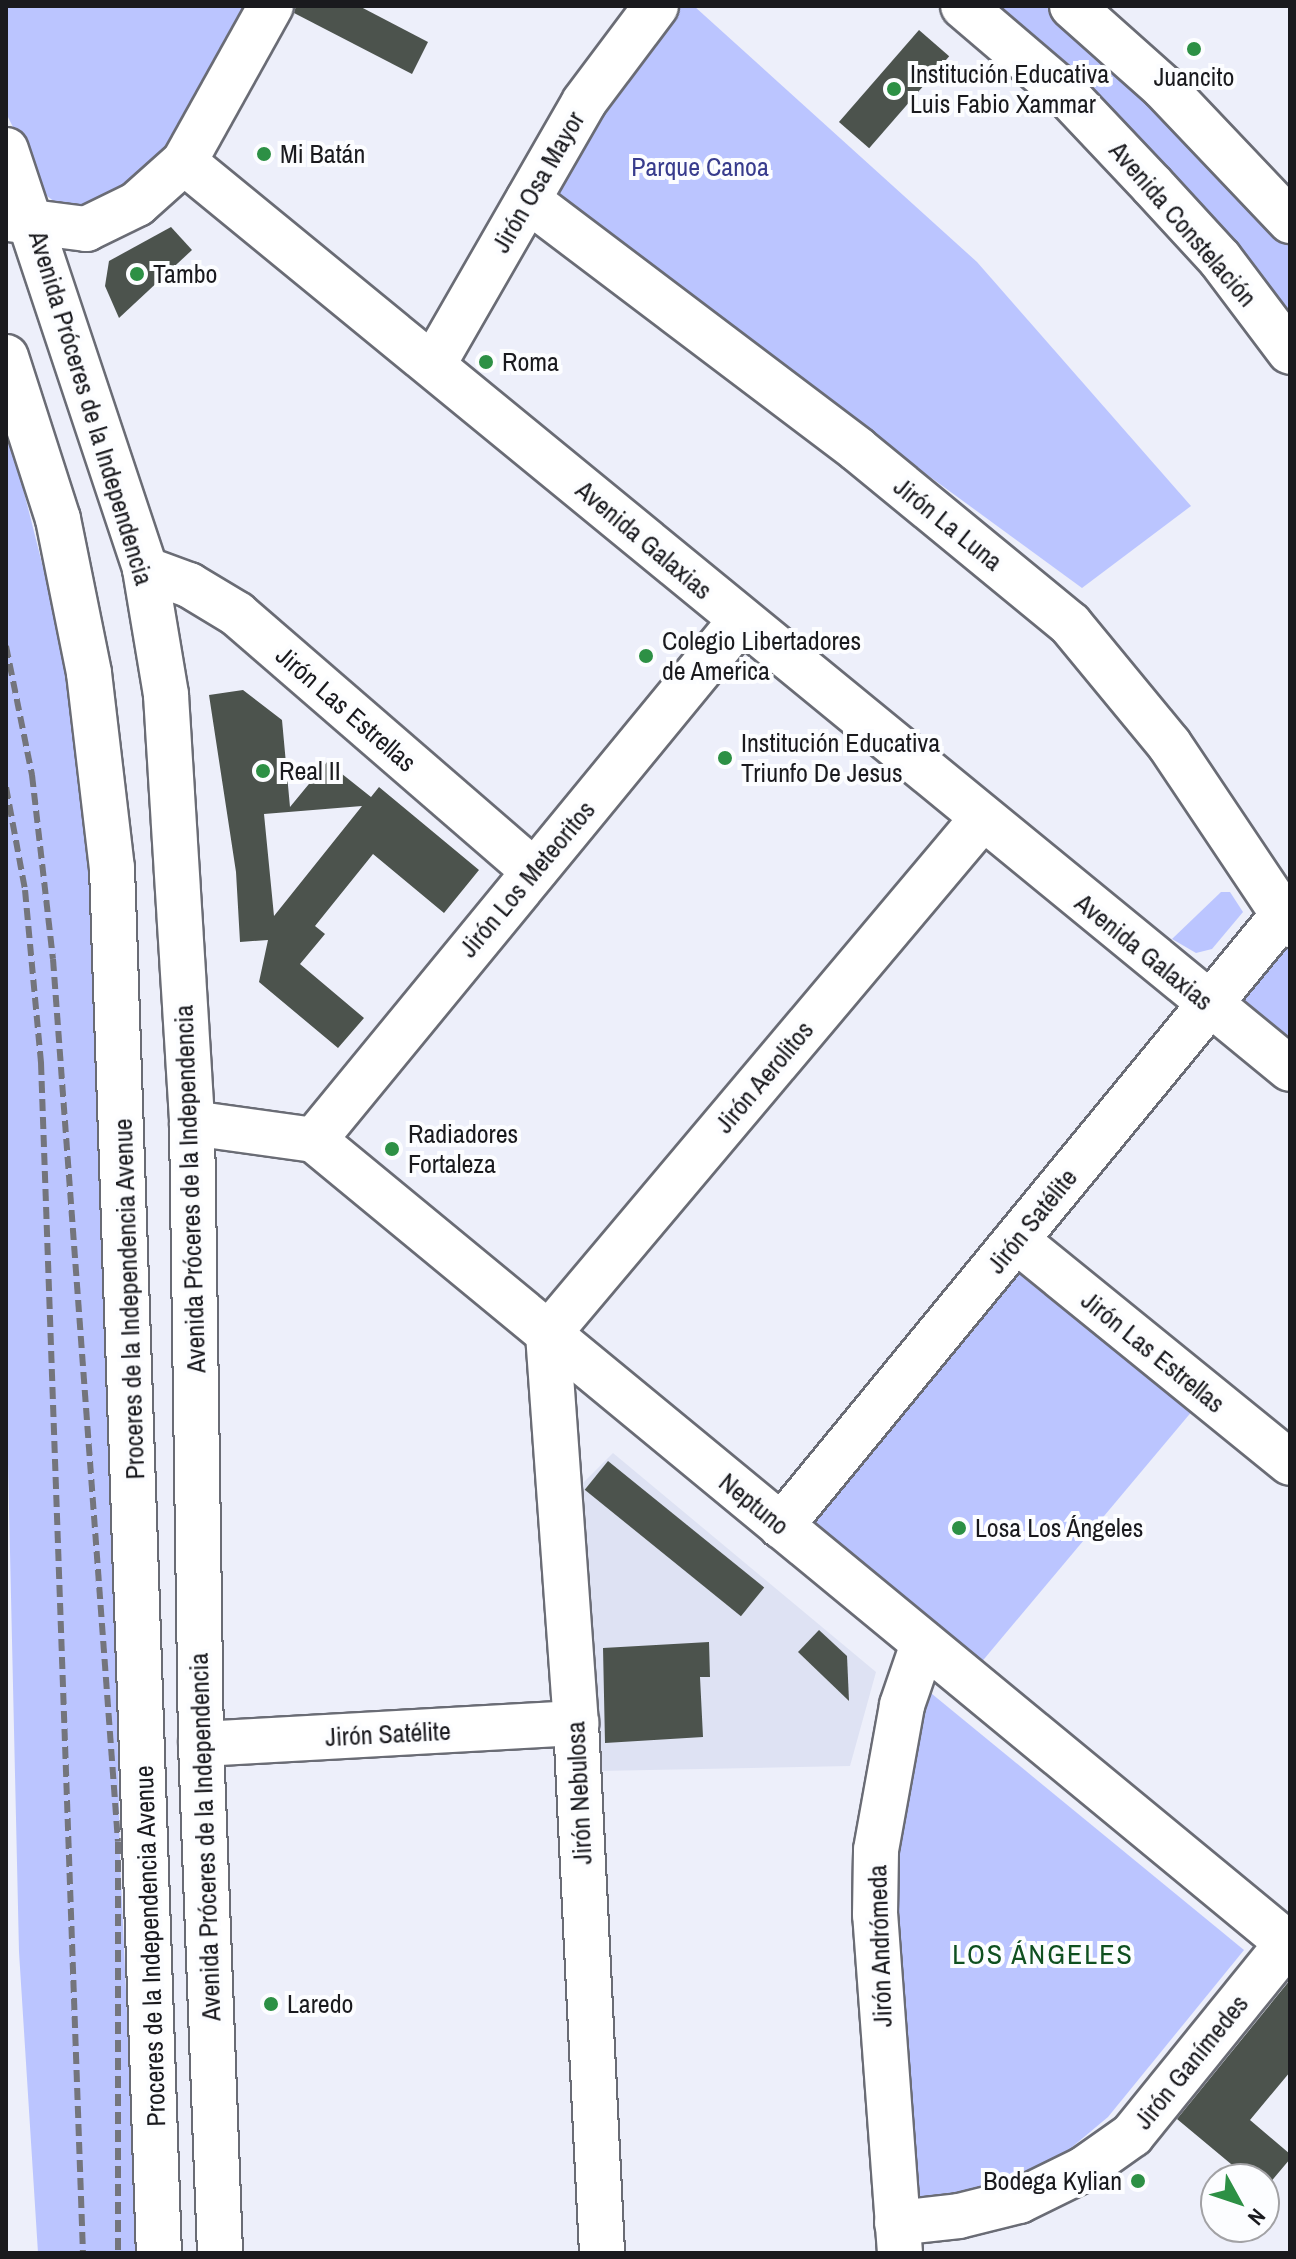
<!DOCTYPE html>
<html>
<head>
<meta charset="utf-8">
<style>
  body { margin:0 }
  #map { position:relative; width:1296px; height:2259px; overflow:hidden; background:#edeffa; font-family:"Archivo Narrow",sans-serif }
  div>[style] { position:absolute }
  .built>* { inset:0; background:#dee2f3 }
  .green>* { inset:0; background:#bbc5ff; transform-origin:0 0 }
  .building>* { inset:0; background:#4c534d; transform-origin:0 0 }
  .roads { filter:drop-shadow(2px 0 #6a6c75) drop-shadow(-2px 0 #6a6c75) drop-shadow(0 2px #6a6c75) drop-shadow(0 -2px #6a6c75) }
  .minor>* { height:44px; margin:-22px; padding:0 22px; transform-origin:22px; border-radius:22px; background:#fff }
  .tertiary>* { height:44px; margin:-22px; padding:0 22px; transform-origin:22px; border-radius:22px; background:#fff }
  .secondary>* { height:44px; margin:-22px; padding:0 22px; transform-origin:22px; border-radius:22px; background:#fff }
  .primary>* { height:44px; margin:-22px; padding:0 22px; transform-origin:22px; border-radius:22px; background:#fff }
  .rail>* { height:6px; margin-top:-3px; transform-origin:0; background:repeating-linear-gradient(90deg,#74757c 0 12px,transparent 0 18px) }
  .dots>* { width:22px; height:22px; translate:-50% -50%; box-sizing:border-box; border:4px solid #fcfdff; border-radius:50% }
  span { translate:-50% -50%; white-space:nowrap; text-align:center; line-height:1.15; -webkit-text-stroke:8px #fcfdff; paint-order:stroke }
  .poi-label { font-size:26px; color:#1a1a1e }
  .left { translate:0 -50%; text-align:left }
  .right { translate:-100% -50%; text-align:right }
  .park-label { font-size:26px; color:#383c8d }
  .street-label { font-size:26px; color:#1a1a1e }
  .neighbourhood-label { font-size:28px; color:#0f5020; letter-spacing:2px }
  .frame { position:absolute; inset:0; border:8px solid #1a1a1e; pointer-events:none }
  .north { position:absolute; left:1200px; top:2163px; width:80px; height:80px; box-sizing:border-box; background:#fcfdff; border:2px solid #a2a2a5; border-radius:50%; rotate:130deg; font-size:22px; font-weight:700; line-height:32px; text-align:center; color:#1a1a1e }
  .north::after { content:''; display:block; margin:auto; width:28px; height:36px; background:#2d9045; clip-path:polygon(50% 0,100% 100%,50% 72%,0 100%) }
</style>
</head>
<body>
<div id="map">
  <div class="built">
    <div style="clip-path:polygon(613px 1453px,876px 1672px,850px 1766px,599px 1771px,579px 1487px)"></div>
  </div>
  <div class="green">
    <div style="clip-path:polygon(6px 6px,259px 6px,173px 161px,86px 212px,63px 208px,47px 196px,6px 113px)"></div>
    <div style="clip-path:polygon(678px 6px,694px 6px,977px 262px,1191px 506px,1082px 588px,550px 199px,615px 84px)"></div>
    <div style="clip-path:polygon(980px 6px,1048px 6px,1246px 195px,1290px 245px,1290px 331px)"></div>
    <div style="clip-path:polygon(6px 421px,70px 674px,91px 871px,107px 1185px,120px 1860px,138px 2253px,38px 2253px,19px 1952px,6px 1374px)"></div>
    <div style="clip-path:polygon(1221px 892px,1230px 892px,1243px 912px,1212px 949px,1196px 953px,1172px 939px)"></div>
    <div style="clip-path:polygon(1276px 942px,1290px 947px,1290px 1041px,1244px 1002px,1242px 981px)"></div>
    <div style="left:1019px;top:1258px;width:231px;height:353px;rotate:40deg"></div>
    <div style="clip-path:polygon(926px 1689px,1244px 1950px,1108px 2117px,1047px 2168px,946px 2209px,921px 2207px,908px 2181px,888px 1917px,894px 1831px)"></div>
  </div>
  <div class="building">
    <div style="clip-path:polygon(296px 6px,359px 6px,428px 42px,412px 74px,294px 13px)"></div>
    <div style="left:919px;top:30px;width:40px;height:122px;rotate:41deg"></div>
    <div style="clip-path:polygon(171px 227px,192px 250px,119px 318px,105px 286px,109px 261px)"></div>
    <div style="clip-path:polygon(evenodd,243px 690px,282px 720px,290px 807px,327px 762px,371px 797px,379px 787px,479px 870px,444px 913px,373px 854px,315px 926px,325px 934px,300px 964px,364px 1018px,338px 1048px,259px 982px,268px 940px,240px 942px,236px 872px,209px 695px,243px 690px,362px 806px,274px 916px,264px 814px,362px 806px)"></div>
    <div style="left:608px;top:1461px;width:201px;height:37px;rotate:39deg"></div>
    <div style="clip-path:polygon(819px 1630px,847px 1656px,849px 1701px,798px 1652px)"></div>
    <div style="clip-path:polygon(709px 1642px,710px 1677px,700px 1677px,703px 1737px,605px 1743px,603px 1648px)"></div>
    <div style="clip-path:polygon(1290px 1980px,1290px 2072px,1250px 2120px,1290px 2154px,1290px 2159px,1264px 2190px,1264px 2179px,1249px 2179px,1177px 2119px)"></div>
  </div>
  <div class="roads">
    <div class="minor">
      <div style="left:184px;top:162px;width:1430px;rotate:39.35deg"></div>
      <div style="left:528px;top:200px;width:413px;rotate:37.1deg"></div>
      <div style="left:857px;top:449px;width:276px;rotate:39.4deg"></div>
      <div style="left:1070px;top:624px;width:156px;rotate:50.5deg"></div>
      <div style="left:1169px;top:744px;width:218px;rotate:56.2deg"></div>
      <div style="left:433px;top:365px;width:303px;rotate:-60.1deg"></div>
      <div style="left:584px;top:102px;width:120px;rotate:-53.1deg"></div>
      <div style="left:145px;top:569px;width:47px;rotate:20deg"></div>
      <div style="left:189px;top:585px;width:56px;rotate:31.1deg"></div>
      <div style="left:237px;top:614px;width:393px;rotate:40.9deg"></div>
      <div style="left:192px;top:1123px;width:123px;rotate:7.9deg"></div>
      <div style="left:314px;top:1140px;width:1265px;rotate:39.52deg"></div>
      <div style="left:314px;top:1140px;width:673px;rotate:-50.61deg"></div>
      <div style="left:1016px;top:1240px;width:353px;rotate:39.1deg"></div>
      <div style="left:548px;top:1334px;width:390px;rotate:85.9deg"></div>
      <div style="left:576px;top:1723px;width:531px;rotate:87.19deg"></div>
      <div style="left:548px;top:1334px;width:672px;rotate:-49.89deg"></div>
      <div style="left:781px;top:1526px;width:789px;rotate:-50.6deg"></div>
      <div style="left:201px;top:1744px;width:376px;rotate:-3.2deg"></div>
      <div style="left:897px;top:2223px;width:62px;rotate:-6.4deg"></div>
      <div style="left:959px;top:2216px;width:62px;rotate:-14deg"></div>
      <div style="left:1019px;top:2201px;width:72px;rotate:-26.2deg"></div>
      <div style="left:1084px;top:2169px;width:59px;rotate:-35.3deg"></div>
      <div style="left:1132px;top:2135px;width:251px;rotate:-51deg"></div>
      <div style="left:900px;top:2253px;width:339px;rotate:-94.2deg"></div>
      <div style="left:875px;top:1915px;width:65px;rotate:-89.1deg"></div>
      <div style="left:876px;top:1850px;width:147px;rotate:-79.8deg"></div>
      <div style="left:902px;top:1705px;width:65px;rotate:-71deg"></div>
    </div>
    <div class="tertiary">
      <div style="left:963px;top:6px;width:135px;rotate:40.5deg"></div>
      <div style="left:1066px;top:94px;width:125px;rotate:46.6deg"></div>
      <div style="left:1152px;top:185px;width:100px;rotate:47.4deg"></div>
      <div style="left:1220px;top:259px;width:116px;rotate:53deg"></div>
      <div style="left:1072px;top:6px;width:122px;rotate:41.7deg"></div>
      <div style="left:1163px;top:87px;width:185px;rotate:46.5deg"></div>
    </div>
    <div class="secondary">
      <div style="left:6px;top:150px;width:441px;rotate:71.6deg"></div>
      <div style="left:145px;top:569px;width:128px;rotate:80.5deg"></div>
      <div style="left:166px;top:695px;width:429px;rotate:86.5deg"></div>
      <div style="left:192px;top:1123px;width:621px;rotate:89.17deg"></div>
      <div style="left:201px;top:1744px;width:509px;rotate:87.86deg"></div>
      <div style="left:8px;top:219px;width:79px;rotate:7.3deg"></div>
      <div style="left:86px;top:229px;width:57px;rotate:-26.1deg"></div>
      <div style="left:137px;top:204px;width:63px;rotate:-41.8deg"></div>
      <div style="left:184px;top:162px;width:179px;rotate:-60.9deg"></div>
    </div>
    <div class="primary">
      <div style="left:6px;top:357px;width:170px;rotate:72.2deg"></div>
      <div style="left:58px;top:519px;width:157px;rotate:78.6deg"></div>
      <div style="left:89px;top:673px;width:196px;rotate:83.3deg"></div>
      <div style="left:112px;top:868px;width:1386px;rotate:88.06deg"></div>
    </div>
  </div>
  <div class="rail">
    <div style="left:6px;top:646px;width:132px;rotate:78.6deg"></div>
    <div style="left:32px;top:775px;width:185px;rotate:83.5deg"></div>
    <div style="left:53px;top:959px;width:885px;rotate:85.79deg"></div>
    <div style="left:118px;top:1842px;width:411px;rotate:90deg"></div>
    <div style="left:6px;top:787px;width:105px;rotate:79.5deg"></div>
    <div style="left:25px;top:890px;width:174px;rotate:84.7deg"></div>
    <div style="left:41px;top:1063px;width:1191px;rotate:87.98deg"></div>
  </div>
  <div class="dots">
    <div style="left:1194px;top:49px;background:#2d9045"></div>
    <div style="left:894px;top:89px;background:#2d9045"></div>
    <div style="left:264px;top:154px;background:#2d9045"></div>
    <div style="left:137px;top:274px;background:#2d9045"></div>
    <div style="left:486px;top:362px;background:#2d9045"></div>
    <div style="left:646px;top:656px;background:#2d9045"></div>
    <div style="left:725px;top:758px;background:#2d9045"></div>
    <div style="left:263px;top:771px;background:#2d9045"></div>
    <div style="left:392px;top:1149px;background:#2d9045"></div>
    <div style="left:959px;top:1528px;background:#2d9045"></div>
    <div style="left:271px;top:2004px;background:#2d9045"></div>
    <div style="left:1138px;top:2181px;background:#2d9045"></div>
  </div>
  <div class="poi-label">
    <span class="left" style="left:910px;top:89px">Institución Educativa<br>Luis Fabio Xammar</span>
    <span style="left:1194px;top:77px">Juancito</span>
    <span class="left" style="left:280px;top:154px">Mi Batán</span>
    <span class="left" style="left:153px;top:274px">Tambo</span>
    <span class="left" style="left:502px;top:362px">Roma</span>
    <span class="left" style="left:662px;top:656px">Colegio Libertadores<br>de America</span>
    <span class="left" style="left:741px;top:758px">Institución Educativa<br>Triunfo De Jesus</span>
    <span class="left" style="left:279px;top:771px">Real II</span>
    <span class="left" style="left:408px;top:1149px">Radiadores<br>Fortaleza</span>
    <span class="left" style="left:975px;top:1528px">Losa Los Ángeles</span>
    <span class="left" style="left:287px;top:2004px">Laredo</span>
    <span class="right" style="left:1122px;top:2181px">Bodega Kylian</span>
  </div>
  <div class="park-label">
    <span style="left:700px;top:167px">Parque Canoa</span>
  </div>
  <div class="street-label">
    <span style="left:538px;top:182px;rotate:-60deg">Jirón Osa Mayor</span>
    <span style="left:1183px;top:224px;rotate:49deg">Avenida Constelación</span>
    <span style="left:91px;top:408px;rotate:73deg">Avenida Próceres de la Independencia</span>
    <span style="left:948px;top:524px;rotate:39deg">Jirón La Luna</span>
    <span style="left:644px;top:540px;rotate:40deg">Avenida Galaxias</span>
    <span style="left:346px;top:709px;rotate:41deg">Jirón Las Estrellas</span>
    <span style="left:527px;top:879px;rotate:-50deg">Jirón Los Meteoritos</span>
    <span style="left:1144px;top:952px;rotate:39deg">Avenida Galaxias</span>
    <span style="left:764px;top:1077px;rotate:-50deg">Jirón Aerolitos</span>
    <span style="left:190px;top:1189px;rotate:-92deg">Avenida Próceres de la Independencia</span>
    <span style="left:1032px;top:1221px;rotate:-51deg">Jirón Satélite</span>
    <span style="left:129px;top:1299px;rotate:-92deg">Proceres de la Independencia Avenue</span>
    <span style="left:1153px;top:1352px;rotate:39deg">Jirón Las Estrellas</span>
    <span style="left:754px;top:1504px;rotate:39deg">Neptuno</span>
    <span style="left:388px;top:1734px;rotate:-3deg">Jirón Satélite</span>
    <span style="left:579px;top:1793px;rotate:-93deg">Jirón Nebulosa</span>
    <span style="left:205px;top:1837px;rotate:-92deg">Avenida Próceres de la Independencia</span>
    <span style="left:150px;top:1946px;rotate:-92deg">Proceres de la Independencia Avenue</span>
    <span style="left:880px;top:1946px;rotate:-92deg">Jirón Andrómeda</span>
    <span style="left:1191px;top:2062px;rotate:-51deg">Jirón Ganímedes</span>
  </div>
  <div class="neighbourhood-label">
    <span style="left:1043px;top:1954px">LOS ÁNGELES</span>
  </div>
  <div class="frame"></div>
  <div class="north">N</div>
</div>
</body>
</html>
